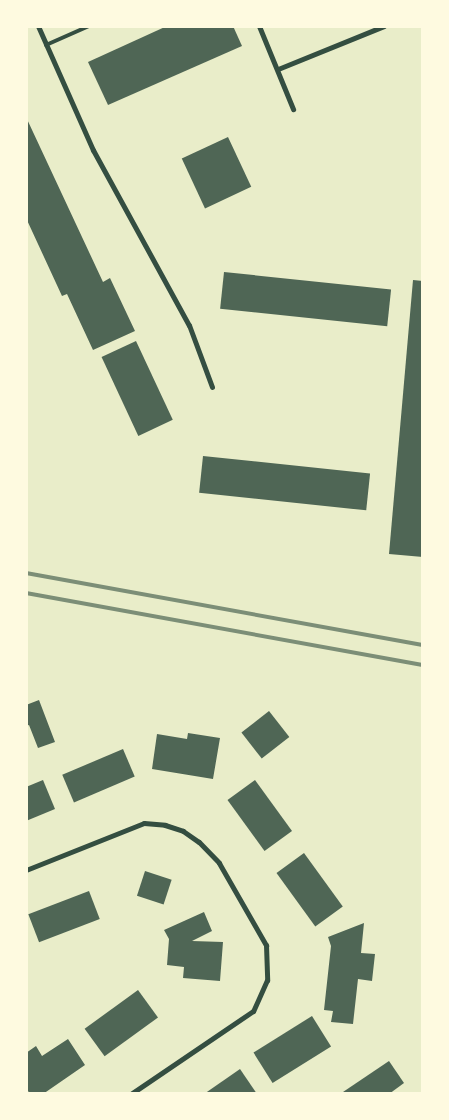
<!DOCTYPE html>
<html>
<head>
<meta charset="utf-8">
<style>
  body { margin:0 }
  #map { position:relative; width:449px; height:1120px; overflow:hidden; background:#e9edc9; font-family:Barlow,sans-serif }
  div>[style] { position:absolute }
  .building>* { inset:0; background:#4f6655; transform-origin:0 0 }
  .service>* { height:4px; margin:-2px; padding:0 2px; transform-origin:2px; border-radius:2px; background:#344e41 }
  .minor>* { height:5px; margin:-2.5px; padding:0 2.5px; transform-origin:2.5px; border-radius:2.5px; background:#344e41 }
  .rail>* { height:4px; margin:-2px; padding:0 2px; transform-origin:2px; border-radius:2px; background:#7c8e77 }
  span { translate:-50% -50%; white-space:nowrap; text-align:center; line-height:1.15; -webkit-text-stroke:4.5px #fefae0; paint-order:stroke }
  .frame { position:absolute; inset:0; border:28px solid #fefae0; pointer-events:none }
</style>
</head>
<body>
<div id="map">
  <div class="building">
    <div style="clip-path:polygon(167px 26px,233px 26px,242px 46px,108px 105px,88px 62px)"></div>
    <div style="clip-path:polygon(26px 117px,103px 282px,110px 278px,135px 331px,93px 350px,67px 294px,62px 296px,26px 218px)"></div>
    <div style="left:228px;top:137px;width:55px;height:51px;rotate:65deg"></div>
    <div style="left:224px;top:272px;width:168px;height:37px;rotate:6deg"></div>
    <div style="clip-path:polygon(413px 280px,423px 281px,423px 557px,389px 554px)"></div>
    <div style="left:136px;top:341px;width:87px;height:38px;rotate:65deg"></div>
    <div style="left:203px;top:456px;width:168px;height:37px;rotate:6deg"></div>
    <div style="clip-path:polygon(39px 700px,55px 742px,38px 748px,29px 725px,26px 726px,26px 705px)"></div>
    <div style="left:269px;top:711px;width:33px;height:35px;rotate:52deg"></div>
    <div style="clip-path:polygon(188px 733px,220px 738px,213px 779px,152px 769px,157px 734px,187px 739px)"></div>
    <div style="left:123px;top:749px;width:30px;height:66px;rotate:67deg"></div>
    <div style="clip-path:polygon(43px 780px,55px 809px,26px 821px,26px 787px)"></div>
    <div style="left:255px;top:780px;width:63px;height:34px;rotate:54deg"></div>
    <div style="left:304px;top:853px;width:66px;height:34px;rotate:54deg"></div>
    <div style="left:145px;top:871px;width:28px;height:26px;rotate:18deg"></div>
    <div style="left:89px;top:891px;width:30px;height:65px;rotate:69deg"></div>
    <div style="clip-path:polygon(204px 912px,212px 931px,192px 941px,223px 942px,220px 981px,183px 978px,184px 967px,167px 965px,169px 939px,164px 930px)"></div>
    <div style="clip-path:polygon(364px 923px,361px 953px,375px 954px,372px 981px,358px 979px,353px 1024px,331px 1022px,333px 1011px,324px 1010px,331px 946px,328px 937px)"></div>
    <div style="left:138px;top:990px;width:34px;height:66px;rotate:54deg"></div>
    <div style="left:312px;top:1016px;width:36px;height:69px;rotate:58deg"></div>
    <div style="clip-path:polygon(68px 1039px,85px 1065px,43px 1094px,30px 1094px,26px 1088px,26px 1053px,36px 1046px,42px 1056px)"></div>
    <div style="clip-path:polygon(389px 1061px,404px 1083px,389px 1094px,340px 1094px)"></div>
    <div style="clip-path:polygon(240px 1069px,257px 1094px,204px 1094px)"></div>
  </div>
  <div class="service">
    <div style="left:46px;top:45px;width:47px;rotate:-23.8deg"></div>
  </div>
  <div class="minor">
    <div style="left:38px;top:26px;width:136px;rotate:66.1deg"></div>
    <div style="left:93px;top:150px;width:200px;rotate:61.3deg"></div>
    <div style="left:189px;top:325px;width:66px;rotate:69.6deg"></div>
    <div style="left:259px;top:26px;width:90px;rotate:67.7deg"></div>
    <div style="left:278px;top:69px;width:114px;rotate:-22.1deg"></div>
    <div style="left:26px;top:870px;width:127px;rotate:-21.7deg"></div>
    <div style="left:144px;top:823px;width:21px;rotate:5deg"></div>
    <div style="left:165px;top:825px;width:19px;rotate:18deg"></div>
    <div style="left:183px;top:831px;width:19px;rotate:35deg"></div>
    <div style="left:199px;top:842px;width:29px;rotate:46deg"></div>
    <div style="left:219px;top:863px;width:95px;rotate:60.2deg"></div>
    <div style="left:266px;top:945px;width:35px;rotate:88deg"></div>
    <div style="left:267px;top:980px;width:34px;rotate:114deg"></div>
    <div style="left:253px;top:1011px;width:148px;rotate:145.8deg"></div>
  </div>
  <div class="rail">
    <div style="left:26px;top:573px;width:403px;rotate:10.3deg"></div>
    <div style="left:26px;top:593px;width:403px;rotate:10.3deg"></div>
  </div>
  <div class="frame"></div>
</div>
</body>
</html>
